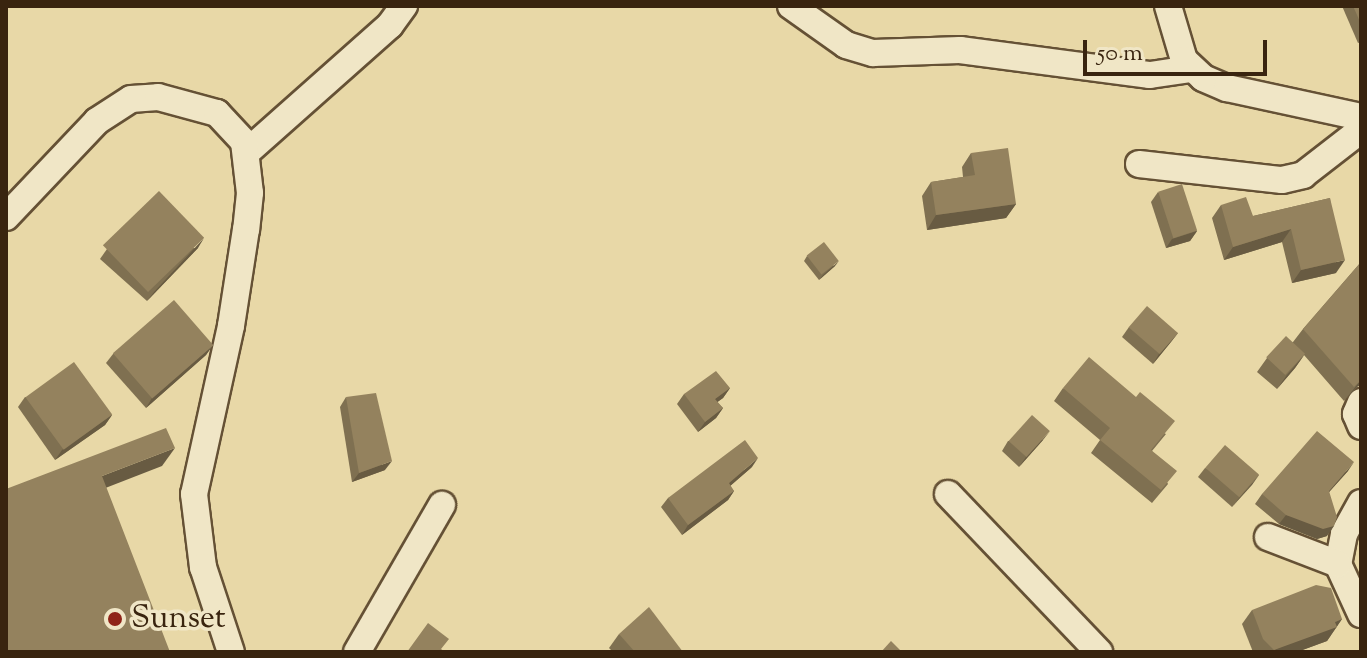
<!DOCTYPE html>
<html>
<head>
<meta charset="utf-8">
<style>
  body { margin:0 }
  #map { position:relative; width:1367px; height:658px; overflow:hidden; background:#e8d8a7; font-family:"Sorts Mill Goudy",serif }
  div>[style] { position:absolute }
  .roads { filter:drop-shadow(2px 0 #655135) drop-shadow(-2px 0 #655135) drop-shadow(0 2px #655135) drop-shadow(0 -2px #655135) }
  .minor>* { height:26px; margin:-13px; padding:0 13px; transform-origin:13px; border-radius:13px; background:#f0e6c6 }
  .wall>* { inset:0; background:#7f7051 }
  .shaded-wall>* { inset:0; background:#685b42 }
  .building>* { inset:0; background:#94825e; transform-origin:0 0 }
  .dots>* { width:22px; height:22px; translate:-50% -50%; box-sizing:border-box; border:4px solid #f0e6c6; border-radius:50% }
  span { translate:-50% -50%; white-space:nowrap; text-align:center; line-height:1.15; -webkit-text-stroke:7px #f0e6c6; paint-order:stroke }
  .poi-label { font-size:32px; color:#39240f }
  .left { translate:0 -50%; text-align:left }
  .frame { position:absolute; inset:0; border:8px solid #39240f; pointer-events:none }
  .scale { position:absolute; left:1083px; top:40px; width:184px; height:36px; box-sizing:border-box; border:4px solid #39240f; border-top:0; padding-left:10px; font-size:24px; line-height:28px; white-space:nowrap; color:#39240f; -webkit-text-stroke:6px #f0e6c6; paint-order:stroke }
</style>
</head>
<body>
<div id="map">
  <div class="roads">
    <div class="minor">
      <div style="left:791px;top:6px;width:67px;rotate:35.3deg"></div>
      <div style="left:846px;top:45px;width:28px;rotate:17deg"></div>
      <div style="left:873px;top:53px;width:87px;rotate:-2deg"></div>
      <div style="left:960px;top:50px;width:192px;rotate:7.5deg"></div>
      <div style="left:1150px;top:75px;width:40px;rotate:-8.5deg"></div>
      <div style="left:1168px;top:6px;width:56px;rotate:73.5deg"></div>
      <div style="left:1184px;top:60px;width:26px;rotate:43deg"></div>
      <div style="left:1203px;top:78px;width:26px;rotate:23deg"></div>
      <div style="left:1227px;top:88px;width:137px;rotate:12.2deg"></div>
      <div style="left:247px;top:152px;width:191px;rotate:-41.6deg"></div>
      <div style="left:390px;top:25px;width:24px;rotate:-54deg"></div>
      <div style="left:1139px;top:164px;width:144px;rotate:6.4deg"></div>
      <div style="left:1282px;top:180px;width:22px;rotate:-13deg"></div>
      <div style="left:1303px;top:175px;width:73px;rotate:-37.8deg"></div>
      <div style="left:6px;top:217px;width:132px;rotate:-46.5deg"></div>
      <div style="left:97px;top:121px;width:40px;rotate:-32.9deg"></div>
      <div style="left:131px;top:99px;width:27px;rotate:-4deg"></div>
      <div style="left:158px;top:97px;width:61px;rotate:15.2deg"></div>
      <div style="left:217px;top:113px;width:40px;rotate:47deg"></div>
      <div style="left:244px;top:142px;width:51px;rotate:83.3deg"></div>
      <div style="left:250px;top:193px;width:36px;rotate:96deg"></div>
      <div style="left:246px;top:229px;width:98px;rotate:98.8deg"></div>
      <div style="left:231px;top:326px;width:172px;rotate:102.4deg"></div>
      <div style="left:194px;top:494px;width:74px;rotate:83deg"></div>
      <div style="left:203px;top:567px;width:89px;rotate:71.8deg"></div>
      <div style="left:1361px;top:402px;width:13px;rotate:113deg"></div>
      <div style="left:1356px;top:414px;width:13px;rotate:67deg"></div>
      <div style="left:948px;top:494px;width:219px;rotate:46.3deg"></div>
      <div style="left:1361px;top:503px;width:35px;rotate:119deg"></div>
      <div style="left:1344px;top:534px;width:31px;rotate:101deg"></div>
      <div style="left:1338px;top:564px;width:55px;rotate:65.3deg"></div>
      <div style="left:1268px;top:537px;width:75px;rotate:21.1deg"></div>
      <div style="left:357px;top:652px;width:170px;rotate:-60deg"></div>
    </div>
  </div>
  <div class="wall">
    <div style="clip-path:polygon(1342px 6px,1361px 6px,1361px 42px,1358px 43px)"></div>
    <div style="clip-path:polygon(971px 153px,1016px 204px,1006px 218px,927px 230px,922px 196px,931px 182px,963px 177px,962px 167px)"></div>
    <div style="clip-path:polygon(1158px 192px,1197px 231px,1190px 241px,1166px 248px,1151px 202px)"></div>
    <div style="clip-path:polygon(1330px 198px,1336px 273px,1292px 283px,1282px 242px,1224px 260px,1212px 218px,1221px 205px,1253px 216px)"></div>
    <div style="clip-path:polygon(198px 248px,147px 301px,100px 259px,107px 249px)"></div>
    <div style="clip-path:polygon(807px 256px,835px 266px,819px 280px,804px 261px)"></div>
    <div style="clip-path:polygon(1361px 262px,1361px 387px,1358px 386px,1344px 401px,1304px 355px,1295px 368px,1277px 389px,1257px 372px,1267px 358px,1293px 342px,1303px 329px)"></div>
    <div style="clip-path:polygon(1129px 327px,1178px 333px,1153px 364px,1122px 337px)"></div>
    <div style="clip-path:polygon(213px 345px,206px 355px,146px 408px,106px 363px,113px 354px)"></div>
    <div style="clip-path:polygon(730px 388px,723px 398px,717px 402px,723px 408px,716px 418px,698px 432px,677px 404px,684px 394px)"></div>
    <div style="clip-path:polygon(1063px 388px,1166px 434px,1152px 451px,1168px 484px,1152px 503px,1091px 453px,1100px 440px,1054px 401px)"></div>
    <div style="clip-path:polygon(25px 397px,112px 415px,105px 425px,55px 460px,18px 407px)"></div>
    <div style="clip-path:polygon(346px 397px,385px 470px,352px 482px,340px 407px)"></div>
    <div style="clip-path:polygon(1043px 440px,1019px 467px,1002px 451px,1008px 441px)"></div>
    <div style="clip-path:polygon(752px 467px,730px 486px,734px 491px,728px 500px,682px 535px,661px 507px,668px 498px)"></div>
    <div style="clip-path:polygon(1205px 468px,1259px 475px,1232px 507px,1198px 477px)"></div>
    <div style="clip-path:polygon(1348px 471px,1329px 492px,1327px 536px,1317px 539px,1279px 524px,1255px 504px,1262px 494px)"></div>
    <div style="clip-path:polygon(1252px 610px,1342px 619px,1327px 641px,1297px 652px,1253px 652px,1242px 624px)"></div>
    <div style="clip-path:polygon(619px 634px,683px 652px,613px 652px,609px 648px)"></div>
  </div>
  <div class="shaded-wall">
    <div style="clip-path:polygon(1016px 204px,1006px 218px,927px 230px,936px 215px)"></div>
    <div style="clip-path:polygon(1291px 229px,1282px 242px,1224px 260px,1233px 247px)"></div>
    <div style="clip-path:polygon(1197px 231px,1190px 241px,1166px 248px,1172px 239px)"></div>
    <div style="clip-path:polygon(204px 238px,198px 248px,147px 301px,154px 292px)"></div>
    <div style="clip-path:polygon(1345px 260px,1336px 273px,1292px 283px,1301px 270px)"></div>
    <div style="clip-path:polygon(839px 261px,835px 266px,819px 280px,823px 275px)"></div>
    <div style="clip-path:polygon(1178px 333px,1171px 342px,1153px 364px,1159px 354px)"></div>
    <div style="clip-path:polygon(213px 345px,206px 355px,146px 408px,152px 398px)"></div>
    <div style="clip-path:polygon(1305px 354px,1295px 368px,1277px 389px,1287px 375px)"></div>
    <div style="clip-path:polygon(1361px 380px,1361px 387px,1358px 386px,1344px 401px)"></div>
    <div style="clip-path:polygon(730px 388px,723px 398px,708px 409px,715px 399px)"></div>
    <div style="clip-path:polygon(723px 408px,716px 418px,698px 432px,705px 422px)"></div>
    <div style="clip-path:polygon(112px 415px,105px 425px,55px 460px,62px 450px)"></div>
    <div style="clip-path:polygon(1050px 431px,1043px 440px,1019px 467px,1026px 457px)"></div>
    <div style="clip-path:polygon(175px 448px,162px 466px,90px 494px,102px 476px)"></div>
    <div style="clip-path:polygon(758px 458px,752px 467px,722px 493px,729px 483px)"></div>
    <div style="clip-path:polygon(392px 461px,385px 470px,352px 482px,359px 473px)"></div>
    <div style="clip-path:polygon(1354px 462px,1348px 471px,1322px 500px,1329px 491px)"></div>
    <div style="clip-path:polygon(1259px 475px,1252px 485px,1232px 507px,1239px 498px)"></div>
    <div style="clip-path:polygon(734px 491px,728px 500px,682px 535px,688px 525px)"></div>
    <div style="clip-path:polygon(1286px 515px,1334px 526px,1327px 536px,1317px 539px,1279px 524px)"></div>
    <div style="clip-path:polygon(1342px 619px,1327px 641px,1297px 652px,1272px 652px,1274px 650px)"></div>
  </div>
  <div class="building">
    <div style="clip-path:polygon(1353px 6px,1361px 6px,1361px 24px)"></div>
    <div style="clip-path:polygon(1008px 148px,1016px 204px,936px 215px,931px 182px,975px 175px,971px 153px)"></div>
    <div style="left:1182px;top:184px;width:49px;height:25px;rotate:72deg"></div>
    <div style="left:159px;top:191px;width:65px;height:78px;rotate:46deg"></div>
    <div style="clip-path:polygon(1246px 197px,1253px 216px,1330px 198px,1345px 260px,1301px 270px,1291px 229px,1233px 247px,1221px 205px)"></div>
    <div style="left:824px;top:242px;width:24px;height:22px;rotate:52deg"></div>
    <div style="clip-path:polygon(1361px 262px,1361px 380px,1354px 387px,1303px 329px)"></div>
    <div style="left:174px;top:300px;width:60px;height:81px;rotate:49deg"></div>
    <div style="left:1147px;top:306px;width:41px;height:28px;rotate:41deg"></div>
    <div style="left:1286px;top:336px;width:26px;height:29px;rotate:43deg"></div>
    <div style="clip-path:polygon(1089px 357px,1136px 397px,1140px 392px,1175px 421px,1151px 450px,1177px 471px,1161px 490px,1100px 440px,1110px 428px,1063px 388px)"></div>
    <div style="left:74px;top:362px;width:65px;height:60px;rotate:54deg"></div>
    <div style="clip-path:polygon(716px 371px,730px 388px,715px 399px,723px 408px,705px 422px,684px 394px)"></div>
    <div style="clip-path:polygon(376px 393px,392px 461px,359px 473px,346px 397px)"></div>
    <div style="left:1032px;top:415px;width:24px;height:35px;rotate:42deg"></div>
    <div style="clip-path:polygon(166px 428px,175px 448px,102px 476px,170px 652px,6px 652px,6px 489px)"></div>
    <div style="clip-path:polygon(1317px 431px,1354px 462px,1329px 491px,1337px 517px,1334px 526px,1323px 529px,1286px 515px,1262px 494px)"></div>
    <div style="clip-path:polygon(745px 440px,758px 458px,729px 483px,734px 491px,688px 525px,668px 498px)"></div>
    <div style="left:1225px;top:445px;width:45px;height:30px;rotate:41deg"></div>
    <div style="clip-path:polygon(1316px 585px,1331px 588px,1342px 619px,1335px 622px,1337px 627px,1274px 650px,1263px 639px,1252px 610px)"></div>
    <div style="clip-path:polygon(649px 607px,683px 652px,635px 652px,619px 634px)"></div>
    <div style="clip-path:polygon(428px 623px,449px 639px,441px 649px,445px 652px,407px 652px)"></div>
    <div style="clip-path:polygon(891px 641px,902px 652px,881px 652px)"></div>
  </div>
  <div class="dots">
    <div style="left:115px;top:619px;background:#8f2418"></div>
  </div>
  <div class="poi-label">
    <span class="left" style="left:131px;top:619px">Sunset</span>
  </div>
  <div class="frame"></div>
  <div class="scale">50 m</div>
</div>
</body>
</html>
